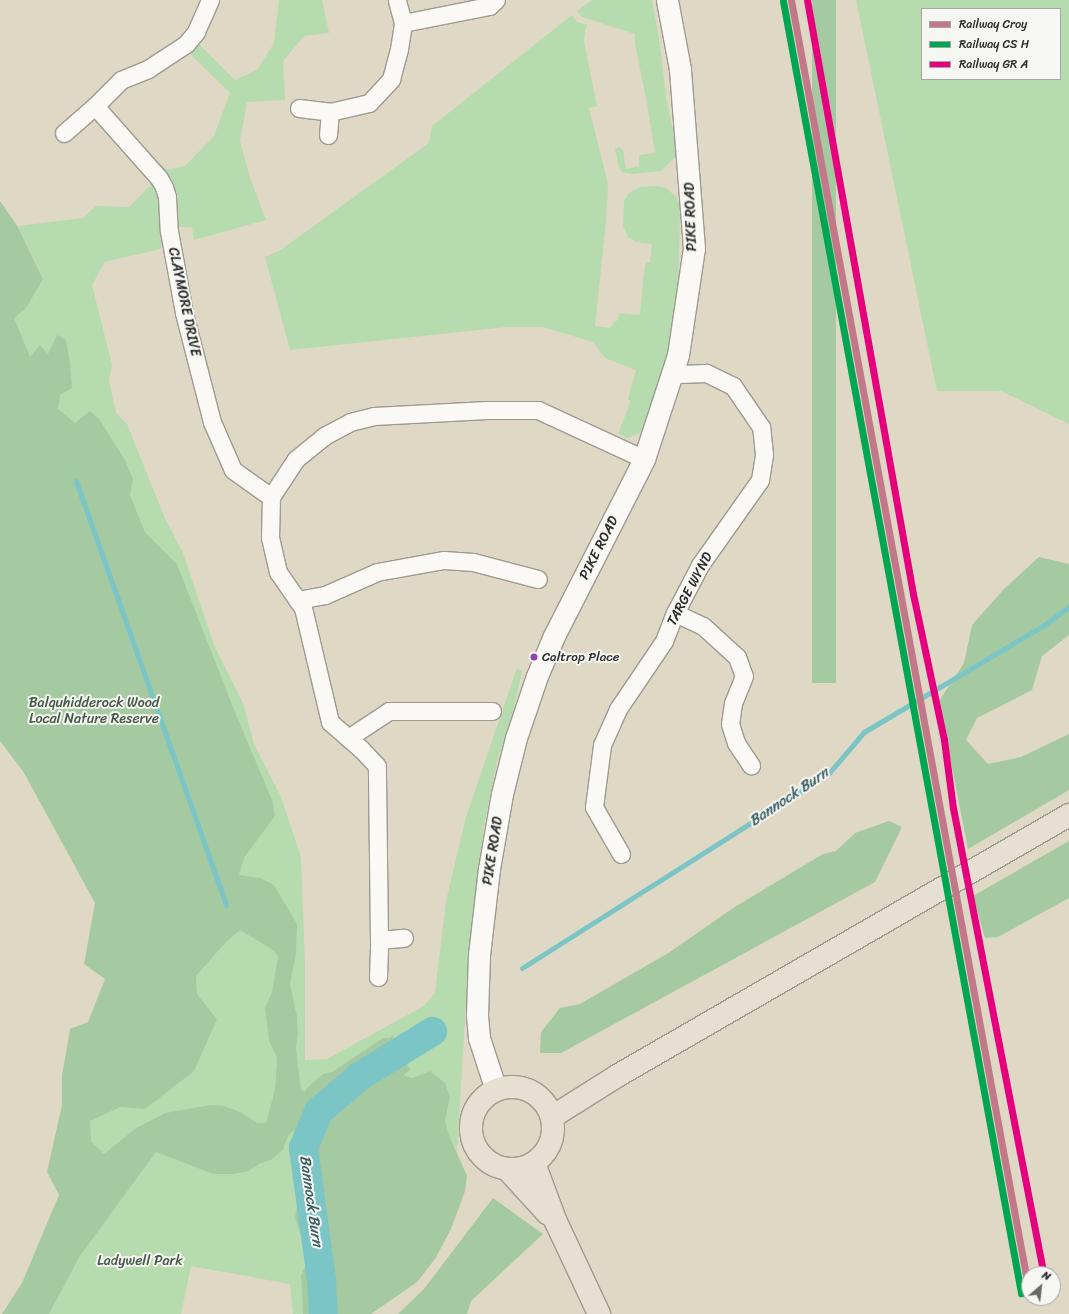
<!DOCTYPE html>
<html>
<head>
<meta charset="utf-8">
<style>
  body { margin:0 }
  #map { position:relative; width:1069px; height:1314px; overflow:hidden; background:#dfd8c5; font-family:Sriracha,sans-serif }
  div>[style] { position:absolute }
  .green>* { inset:0; background:#b5dbae }
  .forest>* { inset:0; background:#a5c9a1; transform-origin:0 0 }
  .stream>* { height:5px; margin:-2.5px; padding:0 2.5px; transform-origin:2.5px; border-radius:2.5px; background:#7bc5c7 }
  .river>* { height:29px; margin:-14.5px; padding:0 14.5px; transform-origin:14.5px; border-radius:14.5px; background:#7bc5c7 }
  .roads { filter:drop-shadow(1px 0 #9e9a8f) drop-shadow(-1px 0 #9e9a8f) drop-shadow(0 1px #9e9a8f) drop-shadow(0 -1px #9e9a8f) }
  .minor>* { height:17px; margin:-8.5px; padding:0 8.5px; transform-origin:8.5px; border-radius:8.5px; background:#faf9f6 }
  .tertiary>* { height:21px; margin:-10.5px; padding:0 10.5px; transform-origin:10.5px; border-radius:10.5px; background:#faf9f6 }
  .primary>* { height:22px; margin:-11px; padding:0 11px; transform-origin:11px; border-radius:11px; background:#e6e0d2 }
  .primary>.ring { margin:-11px; padding:0; box-sizing:content-box; background:none; border:22px solid #e6e0d2; border-radius:50% }
  .rail-1>* { height:7px; margin:-3.5px; padding:0 3.5px; transform-origin:3.5px; border-radius:3.5px; background:#c27889 }
  .rail-2>* { height:7px; margin:-3.5px; padding:0 3.5px; transform-origin:3.5px; border-radius:3.5px; background:#00a651 }
  .rail-3>* { height:7px; margin:-3.5px; padding:0 3.5px; transform-origin:3.5px; border-radius:3.5px; background:#e5007d }
  .dots>* { width:11px; height:11px; translate:-50% -50%; box-sizing:border-box; border:2px solid #f6f6f2; border-radius:50% }
  span { translate:-50% -50%; white-space:nowrap; text-align:center; line-height:1.15; -webkit-text-stroke:4px #f6f6f2; paint-order:stroke }
  .bus-label { font-size:13px; color:#2b2b2b }
  .left { translate:0 -50%; text-align:left }
  .street-label { font-size:14px; color:#2b2b2b }
  .park-label { font-size:14px; color:#455847 }
  .water-label { font-size:15px; color:#385e62; font-style:italic }
  .legend { position:absolute; left:921px; top:8px; width:140px; height:72px; box-sizing:border-box; background:#f6f6f2; border:1px solid #a5a5a2; margin:0; padding:5px 7px; list-style:none; font-size:12px; color:#2b2b2b }
  .legend li { display:flex; align-items:center; gap:8px; height:20px }
  .legend b { width:20px; border:1px solid #a5a5a2 }
  .north { position:absolute; left:1021px; top:1266px; width:40px; height:40px; box-sizing:border-box; background:#f6f6f2; border:1px solid #a5a5a2; border-radius:50%; rotate:28deg; font-size:11px; font-weight:700; line-height:16px; text-align:center; color:#2b2b2b }
  .north::after { content:''; display:block; margin:auto; width:14px; height:18px; background:#6a6861; clip-path:polygon(50% 0,100% 100%,50% 72%,0 100%) }
</style>
</head>
<body>
<div id="map">
  <div class="green">
    <div style="clip-path:polygon(279px 0,322px 0,329px 33px,304px 36px,283px 61px,285px 100px,247px 102px,240px 141px,250px 178px,266px 220px,194px 240px,192px 227px,178px 227px,178px 196px,140px 145px,167px 170px,185px 166px,214px 136px,230px 93px,188px 52px,199px 44px,235px 80px,257px 70px,274px 43px)"></div>
    <div style="clip-path:polygon(592px 0,652px 0,660px 44px,666px 98px,677px 149px,675px 157px,661px 171px,632px 174px,622px 172px,619px 167px,615px 149px,619px 147px,623px 150px,626px 169px,639px 166px,639px 155px,655px 153px,647px 103px,635px 44px,635px 34px,582px 17px,577px 11px)"></div>
    <div style="clip-path:polygon(evenodd,856px 0,1069px 0,1069px 424px,1001px 391px,937px 391px,856px 0,922px 9px,1060px 9px,1060px 79px,922px 79px,922px 9px)"></div>
    <div style="clip-path:polygon(572px 15px,577px 22px,588px 25px,585px 30px,584px 41px,597px 106px,589px 108px,608px 184px,606px 221px,595px 326px,610px 328px,614px 322px,618px 320px,619px 313px,640px 315px,643px 281px,646px 262px,650px 263px,652px 244px,636px 242px,628px 237px,623px 226px,624px 201px,629px 193px,641px 187px,656px 186px,666px 188px,676px 197px,680px 205px,678px 306px,662px 380px,646px 426px,638px 434px,624px 439px,625px 436px,618px 434px,631px 401px,628px 399px,636px 370px,605px 358px,593px 342px,543px 327px,507px 327px,290px 350px,265px 257px,279px 251px,429px 143px,432px 126px)"></div>
    <div style="clip-path:polygon(evenodd,124px 153px,128px 154px,152px 180px,158px 193px,163px 241px,160px 249px,105px 262px,92px 285px,112px 365px,109px 380px,116px 413px,127px 424px,164px 516px,183px 553px,214px 645px,243px 703px,254px 744px,281px 797px,301px 857px,305px 963px,305px 1060px,327px 1059px,424px 1006px,435px 993px,446px 901px,466px 817px,517px 668px,522px 671px,513px 712px,497px 761px,484px 825px,470px 938px,457px 1151px,449px 1135px,445px 1121px,450px 1097px,413px 1078px,403px 1075px,372px 1072px,345px 1079px,343px 1075px,391px 1045px,394px 1035px,332px 1072px,323px 1074px,305px 1092px,301px 1089px,296px 1048px,298px 1034px,297px 1016px,290px 984px,296px 954px,289px 911px,274px 885px,260px 942px,270px 948px,278px 956px,272px 992px,265px 1008px,269px 1041px,277px 1058px,275px 1089px,266px 1123px,257px 1123px,242px 1113px,210px 1105px,165px 1113px,136px 1128px,104px 1154px,91px 1141px,89px 1121px,122px 1107px,145px 1109px,217px 1019px,197px 994px,196px 976px,198px 973px,23px 771px,0 741px,0 268px,25px 308px,43px 278px,18px 226px,83px 218px,96px 206px,129px 207px,151px 185px,150px 182px,124px 153px,72px 421px,133px 479px,130px 495px,145px 532px,177px 564px,235px 712px,273px 802px,275px 816px,244px 858px,72px 421px)"></div>
    <div style="clip-path:polygon(294px 1129px,299px 1135px,303px 1152px,304px 1189px,299px 1197px,300px 1234px,308px 1246px,306px 1265px,301px 1275px,303px 1314px,293px 1314px,290px 1284px,191px 1266px,181px 1314px,49px 1314px,80px 1256px,156px 1152px,213px 1174px,249px 1171px,259px 1164px,271px 1160px,283px 1150px,288px 1136px)"></div>
  </div>
  <div class="forest">
    <div style="left:812px;top:0;width:24px;height:683px"></div>
    <div style="clip-path:polygon(evenodd,0 201px,18px 227px,43px 279px,26px 308px,14px 318px,30px 357px,40px 345px,48px 354px,57px 335px,66px 340px,70px 363px,72px 388px,60px 395px,58px 409px,75px 423px,90px 411px,99px 419px,125px 460px,133px 479px,130px 495px,145px 532px,177px 564px,235px 712px,273px 802px,275px 816px,244px 858px,239px 875px,260px 878px,274px 885px,297px 924px,296px 954px,290px 984px,297px 1016px,298px 1034px,296px 1048px,301px 1089px,305px 1092px,307px 1088px,323px 1074px,332px 1072px,383px 1038px,390px 1038px,394px 1034px,391px 1045px,343px 1075px,345px 1079px,405px 1060px,410px 1070px,403px 1075px,413px 1078px,430px 1071px,445px 1083px,450px 1097px,445px 1121px,449px 1135px,467px 1176px,465px 1191px,451px 1229px,435px 1259px,417px 1282px,371px 1314px,303px 1314px,301px 1275px,306px 1265px,308px 1246px,300px 1234px,295px 1217px,299px 1197px,304px 1188px,303px 1152px,299px 1135px,294px 1130px,288px 1136px,283px 1150px,271px 1160px,259px 1164px,249px 1171px,233px 1174px,213px 1174px,156px 1152px,80px 1256px,49px 1314px,2px 1314px,22px 1283px,59px 1195px,47px 1172px,62px 1105px,62px 1076px,70px 1029px,88px 1022px,105px 979px,84px 964px,95px 903px,23px 771px,0 741px,0 201px,240px 930px,270px 948px,278px 956px,272px 992px,265px 1008px,269px 1041px,277px 1058px,275px 1089px,266px 1123px,257px 1123px,242px 1113px,224px 1106px,210px 1105px,165px 1113px,136px 1128px,104px 1154px,91px 1141px,90px 1121px,121px 1107px,145px 1109px,194px 1071px,217px 1019px,197px 994px,196px 976px,226px 942px,240px 930px)"></div>
    <div style="clip-path:polygon(1039px 557px,1069px 564px,1069px 635px,1042px 656px,1032px 690px,977px 718px,966px 740px,988px 764px,1021px 757px,1069px 734px,1069px 790px,968px 849px,939px 701px,964px 663px,972px 625px,1004px 589px)"></div>
    <div style="clip-path:polygon(889px 821px,902px 827px,875px 882px,561px 1053px,540px 1053px,541px 1032px,560px 1008px,580px 1004px,670px 952px,733px 908px,823px 854px,836px 851px,855px 833px)"></div>
    <div style="clip-path:polygon(1069px 841px,1069px 898px,998px 937px,985px 938px,973px 896px)"></div>
    <div style="clip-path:polygon(493px 1198px,543px 1234px,471px 1301px,467px 1314px,398px 1314px,424px 1289px)"></div>
  </div>
  <div class="stream">
    <div style="left:76px;top:481px;width:450px;rotate:70.5deg"></div>
    <div style="left:522px;top:968px;width:364px;rotate:-32.4deg"></div>
    <div style="left:829px;top:773px;width:54px;rotate:-49.5deg"></div>
    <div style="left:864px;top:732px;width:209px;rotate:-30.7deg"></div>
    <div style="left:1044px;top:625px;width:31px;rotate:-36deg"></div>
  </div>
  <div class="river">
    <div style="left:323px;top:1314px;width:35px;rotate:-93deg"></div>
    <div style="left:321px;top:1279px;width:133px;rotate:-97.8deg"></div>
    <div style="left:303px;top:1147px;width:39px;rotate:-67deg"></div>
    <div style="left:318px;top:1111px;width:54px;rotate:-40.5deg"></div>
    <div style="left:359px;top:1076px;width:86px;rotate:-31.7deg"></div>
  </div>
  <div class="roads">
    <div class="minor">
      <div style="left:210px;top:0;width:35px;rotate:114deg"></div>
      <div style="left:196px;top:32px;width:16px;rotate:130deg"></div>
      <div style="left:186px;top:44px;width:45px;rotate:146.7deg"></div>
      <div style="left:148px;top:69px;width:29px;rotate:158deg"></div>
      <div style="left:121px;top:80px;width:37px;rotate:135deg"></div>
      <div style="left:95px;top:106px;width:96px;rotate:48.4deg"></div>
      <div style="left:159px;top:178px;width:10px;rotate:61deg"></div>
      <div style="left:164px;top:187px;width:10px;rotate:73deg"></div>
      <div style="left:167px;top:197px;width:34px;rotate:87deg"></div>
      <div style="left:169px;top:231px;width:83px;rotate:79.6deg"></div>
      <div style="left:184px;top:313px;width:113px;rotate:75.6deg"></div>
      <div style="left:212px;top:422px;width:52px;rotate:66.4deg"></div>
      <div style="left:233px;top:470px;width:47px;rotate:35.4deg"></div>
      <div style="left:403px;top:23px;width:88px;rotate:-11.2deg"></div>
      <div style="left:489px;top:6px;width:9px;rotate:-41deg"></div>
      <div style="left:299px;top:108px;width:31px;rotate:7deg"></div>
      <div style="left:330px;top:112px;width:40px;rotate:-13deg"></div>
      <div style="left:369px;top:103px;width:33px;rotate:-47deg"></div>
      <div style="left:391px;top:79px;width:31px;rotate:-75deg"></div>
      <div style="left:399px;top:49px;width:26px;rotate:-81deg"></div>
      <div style="left:403px;top:23px;width:24px;rotate:-105deg"></div>
      <div style="left:64px;top:133px;width:41px;rotate:-41.1deg"></div>
      <div style="left:328px;top:135px;width:23px;rotate:-85deg"></div>
      <div style="left:297px;top:600px;width:28px;rotate:-10deg"></div>
      <div style="left:325px;top:595px;width:57px;rotate:-23.9deg"></div>
      <div style="left:377px;top:572px;width:68px;rotate:-10.2deg"></div>
      <div style="left:444px;top:560px;width:29px;rotate:4deg"></div>
      <div style="left:473px;top:562px;width:67px;rotate:14.7deg"></div>
      <div style="left:675px;top:613px;width:31px;rotate:25deg"></div>
      <div style="left:703px;top:626px;width:46px;rotate:42.4deg"></div>
      <div style="left:737px;top:657px;width:20px;rotate:70deg"></div>
      <div style="left:744px;top:676px;width:29px;rotate:112deg"></div>
      <div style="left:733px;top:703px;width:21px;rotate:98deg"></div>
      <div style="left:730px;top:724px;width:20px;rotate:72deg"></div>
      <div style="left:736px;top:743px;width:27px;rotate:56deg"></div>
      <div style="left:348px;top:738px;width:49px;rotate:-33.4deg"></div>
      <div style="left:389px;top:711px;width:103px"></div>
      <div style="left:621px;top:854px;width:54px;rotate:-119.9deg"></div>
      <div style="left:594px;top:807px;width:63px;rotate:-82.6deg"></div>
      <div style="left:602px;top:745px;width:39px;rotate:-66deg"></div>
      <div style="left:618px;top:709px;width:82px;rotate:-55.9deg"></div>
      <div style="left:664px;top:641px;width:30px;rotate:-69deg"></div>
      <div style="left:675px;top:613px;width:54px;rotate:-62.5deg"></div>
      <div style="left:700px;top:565px;width:104px;rotate:-54.8deg"></div>
      <div style="left:760px;top:480px;width:26px;rotate:-81deg"></div>
      <div style="left:764px;top:454px;width:27px;rotate:-96deg"></div>
      <div style="left:761px;top:427px;width:50px;rotate:-124.3deg"></div>
      <div style="left:733px;top:386px;width:30px;rotate:-154deg"></div>
      <div style="left:706px;top:373px;width:34px;rotate:178deg"></div>
      <div style="left:379px;top:940px;width:25px;rotate:-5deg"></div>
      <div style="left:378px;top:977px;width:37px;rotate:-88deg"></div>
      <div style="left:379px;top:940px;width:174px;rotate:-90.7deg"></div>
      <div style="left:377px;top:766px;width:23px;rotate:-133deg"></div>
      <div style="left:361px;top:749px;width:41px;rotate:-138.9deg"></div>
      <div style="left:330px;top:722px;width:117px;rotate:-103.3deg"></div>
      <div style="left:303px;top:608px;width:44px;rotate:-124.8deg"></div>
      <div style="left:278px;top:572px;width:35px;rotate:-103deg"></div>
      <div style="left:270px;top:538px;width:41px;rotate:-88.6deg"></div>
      <div style="left:271px;top:497px;width:45px;rotate:-56.7deg"></div>
      <div style="left:296px;top:459px;width:36px;rotate:-39deg"></div>
      <div style="left:324px;top:436px;width:30px;rotate:-28deg"></div>
      <div style="left:350px;top:422px;width:25px;rotate:-14deg"></div>
      <div style="left:374px;top:416px;width:113px;rotate:-3deg"></div>
      <div style="left:487px;top:410px;width:51px"></div>
      <div style="left:538px;top:410px;width:117px;rotate:24.8deg"></div>
    </div>
    <div class="tertiary">
      <div style="left:496px;top:1090px;width:55px;rotate:-108.1deg"></div>
      <div style="left:479px;top:1038px;width:23px;rotate:-95deg"></div>
      <div style="left:477px;top:1015px;width:60px;rotate:-88.1deg"></div>
      <div style="left:479px;top:955px;width:87px;rotate:-83.4deg"></div>
      <div style="left:489px;top:869px;width:76px;rotate:-80.2deg"></div>
      <div style="left:502px;top:794px;width:58px;rotate:-76deg"></div>
      <div style="left:516px;top:738px;width:65px;rotate:-71.3deg"></div>
      <div style="left:537px;top:676px;width:43px;rotate:-67deg"></div>
      <div style="left:554px;top:636px;width:199px;rotate:-63deg"></div>
      <div style="left:644px;top:459px;width:109px;rotate:-71.9deg"></div>
      <div style="left:678px;top:355px;width:108px;rotate:-81.5deg"></div>
      <div style="left:694px;top:248px;width:180px;rotate:-94.5deg"></div>
      <div style="left:680px;top:69px;width:70px;rotate:-100.7deg"></div>
    </div>
    <div class="primary">
      <div class="ring" style="left:471px;top:1087px;width:60px;height:60px"></div>
      <div style="left:552px;top:1117px;width:77px;rotate:-32.2deg"></div>
      <div style="left:617px;top:1076px;width:522px;rotate:-30deg"></div>
      <div style="left:534px;top:1163px;width:63px;rotate:69.6deg"></div>
      <div style="left:556px;top:1222px;width:102px;rotate:64.9deg"></div>
      <div style="left:508px;top:1170px;width:59px;rotate:47.7deg"></div>
    </div>
  </div>
  <div class="rail-1">
    <div style="left:791px;top:0;width:1314px;rotate:79.56deg"></div>
  </div>
  <div class="rail-2">
    <div style="left:783px;top:1px;width:1314px;rotate:79.56deg"></div>
  </div>
  <div class="rail-3">
    <div style="left:807px;top:0;width:603px;rotate:79.88deg"></div>
    <div style="left:913px;top:594px;width:149px;rotate:78deg"></div>
    <div style="left:944px;top:740px;width:69px;rotate:82.5deg"></div>
    <div style="left:953px;top:808px;width:473px;rotate:79deg"></div>
  </div>
  <div class="dots">
    <div style="left:534px;top:657px;background:#8e44ad"></div>
  </div>
  <div class="bus-label">
    <span class="left" style="left:542px;top:657px">Caltrop Place</span>
  </div>
  <div class="street-label">
    <span style="left:691px;top:217px;rotate:-92deg">PIKE ROAD</span>
    <span style="left:184px;top:302px;rotate:78deg">CLAYMORE DRIVE</span>
    <span style="left:599px;top:548px;rotate:-63deg">PIKE ROAD</span>
    <span style="left:690px;top:589px;rotate:-62deg">TARGE WYND</span>
    <span style="left:493px;top:851px;rotate:-81deg">PIKE ROAD</span>
  </div>
  <div class="park-label">
    <span style="left:94px;top:711px">Balquhidderock Wood<br>Local Nature Reserve</span>
    <span style="left:140px;top:1261px">Ladywell Park</span>
  </div>
  <div class="water-label">
    <span style="left:789px;top:797px;rotate:-34deg">Bannock Burn</span>
    <span style="left:311px;top:1201px;rotate:82deg">Bannock Burn</span>
  </div>
  <ul class="legend">
  <li><b style="height:5px;background:#c27889"></b>Railway Croy</li>
  <li><b style="height:5px;background:#00a651"></b>Railway CS H</li>
  <li><b style="height:5px;background:#e5007d"></b>Railway GR A</li>
  </ul>
  <div class="north">N</div>
</div>
</body>
</html>
